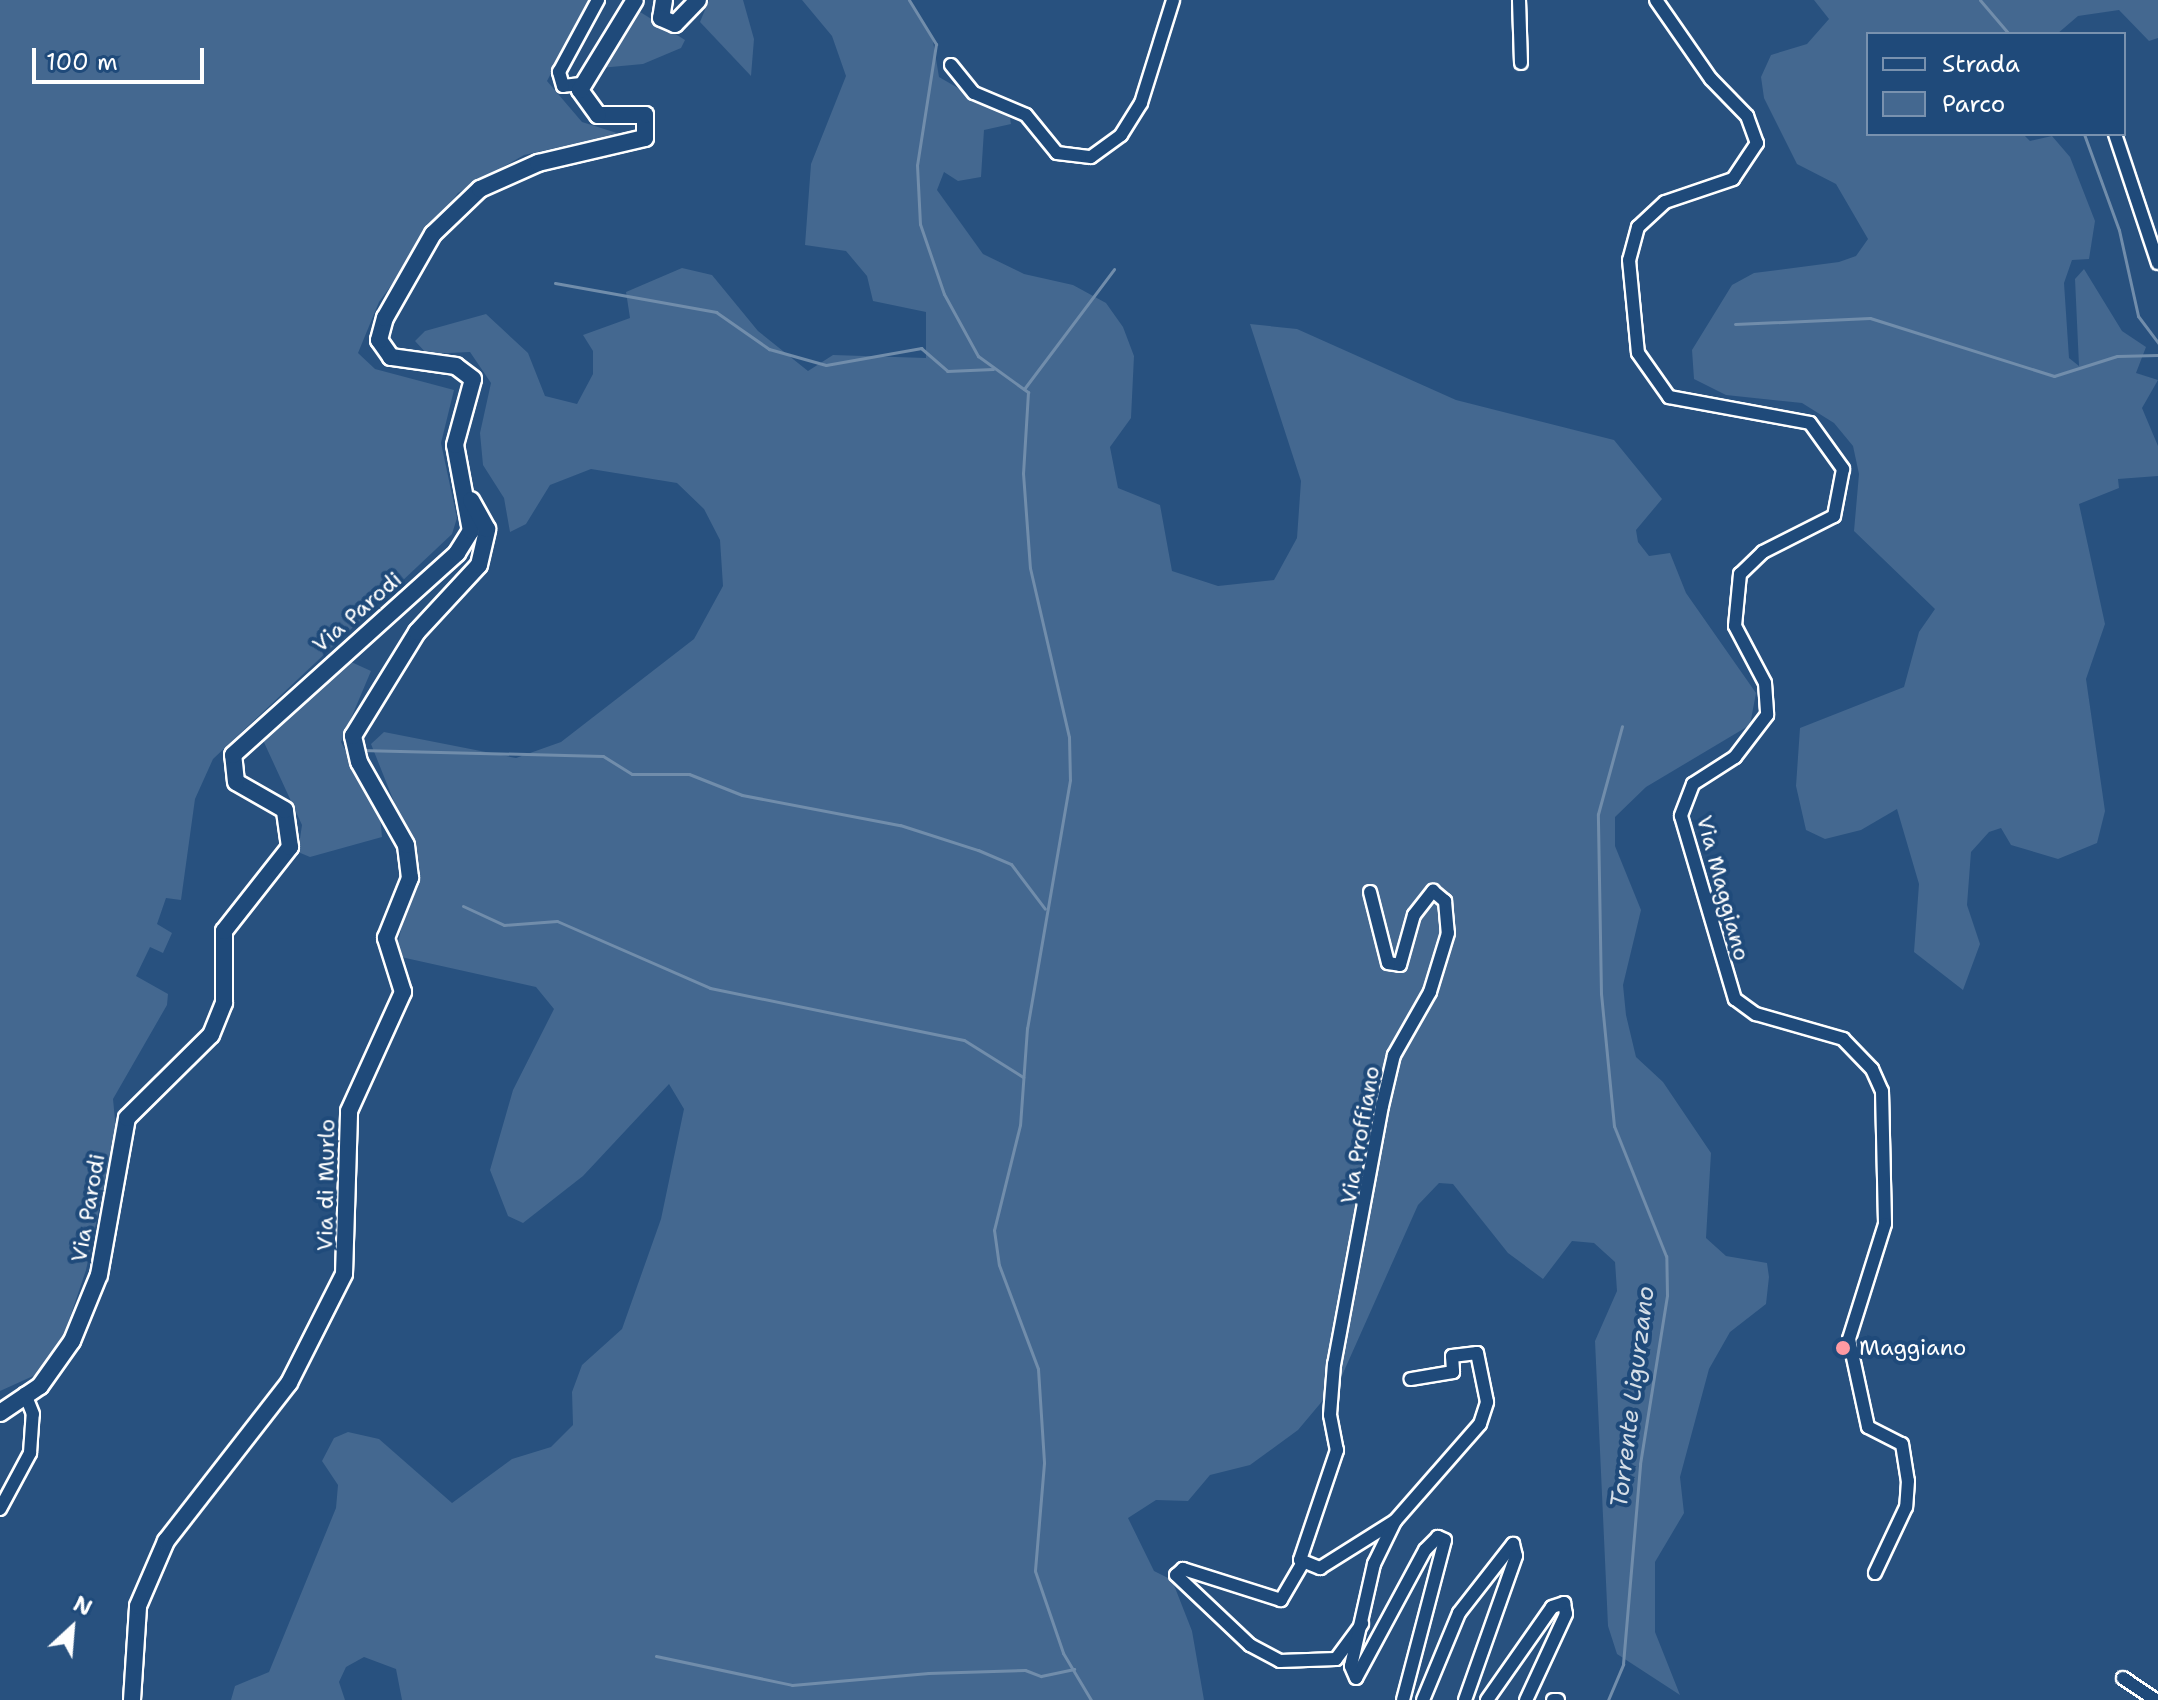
<!DOCTYPE html>
<html>
<head>
<meta charset="utf-8">
<style>
  body { margin:0 }
  #map { position:relative; width:2158px; height:1700px; overflow:hidden; background:#28517f; font-family:"Shantell Sans",sans-serif }
  div>[style] { position:absolute }
  .green>* { inset:0; background:#446890 }
  .stream>* { height:3px; margin:-1.5px; padding:0 1.5px; transform-origin:1.5px; border-radius:1.5px; background:#718dab }
  .roads { filter:drop-shadow(2px 0 #fff) drop-shadow(-2px 0 #fff) drop-shadow(0 2px #fff) drop-shadow(0 -2px #fff) }
  .minor>* { height:12px; margin:-6px; padding:0 6px; transform-origin:6px; border-radius:6px; background:#1f4a7a }
  .tertiary>* { height:16px; margin:-8px; padding:0 8px; transform-origin:8px; border-radius:8px; background:#1f4a7a }
  .dots>* { width:22px; height:22px; translate:-50% -50%; box-sizing:border-box; border:4px solid #1f4a7a; border-radius:50% }
  span { translate:-50% -50%; white-space:nowrap; text-align:center; line-height:1.15; -webkit-text-stroke:8px #1f4a7a; paint-order:stroke }
  .street-label { font-size:22px; color:#fff }
  .poi-label { font-size:22px; color:#fff }
  .left { translate:0 -50%; text-align:left }
  .water-label { font-size:24px; color:#d4dde6; font-style:italic }
  .legend { position:absolute; left:1866px; top:32px; width:260px; height:104px; box-sizing:border-box; background:#1f4a7a; border:2px solid #7992af; margin:0; padding:10px 14px; list-style:none; font-size:24px; color:#fff }
  .legend li { display:flex; align-items:center; gap:16px; height:40px }
  .legend b { width:40px; border:2px solid #7992af }
  .north { position:absolute; left:32px; top:1588px; width:80px; height:80px; -webkit-text-stroke:6px #1f4a7a; paint-order:stroke; rotate:26deg; font-size:22px; font-weight:700; line-height:32px; text-align:center; color:#fff }
  .north::after { content:''; display:block; margin:auto; width:28px; height:36px; background:#fff; clip-path:polygon(50% 0,100% 100%,50% 72%,0 100%) }
  .scale { position:absolute; left:32px; top:48px; width:172px; height:36px; box-sizing:border-box; border:4px solid #fff; border-top:0; padding-left:10px; font-size:24px; line-height:28px; white-space:nowrap; color:#fff; -webkit-text-stroke:6px #1f4a7a; paint-order:stroke }
</style>
</head>
<body>
<div id="map">
  <div class="green">
    <div style="clip-path:polygon(0 0,589px 0,547px 81px,582px 122px,620px 134px,524px 155px,458px 193px,379px 302px,358px 353px,375px 369px,454px 390px,441px 443px,457px 518px,452px 534px,213px 759px,195px 799px,181px 900px,166px 898px,157px 924px,172px 933px,163px 953px,150px 947px,136px 976px,168px 994px,167px 1005px,113px 1099px,116px 1130px,86px 1270px,58px 1353px,42px 1372px,0 1391px)"></div>
    <div style="clip-path:polygon(709px 0,743px 0,754px 39px,751px 76px,700px 22px)"></div>
    <div style="clip-path:polygon(802px 0,910px 0,933px 41px,939px 77px,1010px 118px,1011px 124px,984px 130px,981px 177px,958px 181px,944px 172px,937px 190px,983px 254px,1024px 274px,1073px 285px,1106px 303px,1123px 327px,1134px 356px,1131px 418px,1110px 447px,1118px 488px,1160px 505px,1172px 571px,1218px 586px,1274px 580px,1297px 538px,1301px 481px,1250px 324px,1297px 329px,1456px 400px,1614px 440px,1662px 499px,1636px 530px,1638px 542px,1649px 556px,1670px 553px,1686px 593px,1756px 693px,1750px 725px,1646px 787px,1615px 817px,1615px 846px,1641px 910px,1623px 985px,1626px 1015px,1636px 1057px,1663px 1082px,1711px 1153px,1706px 1238px,1726px 1256px,1767px 1263px,1769px 1277px,1766px 1304px,1730px 1332px,1709px 1369px,1680px 1477px,1684px 1513px,1655px 1562px,1655px 1632px,1680px 1695px,1617px 1654px,1608px 1626px,1595px 1341px,1617px 1291px,1615px 1262px,1594px 1243px,1572px 1241px,1543px 1279px,1508px 1253px,1453px 1184px,1439px 1183px,1418px 1205px,1340px 1380px,1298px 1430px,1250px 1465px,1210px 1475px,1188px 1501px,1156px 1500px,1128px 1518px,1154px 1571px,1172px 1580px,1192px 1631px,1204px 1700px,402px 1700px,396px 1669px,364px 1657px,346px 1667px,339px 1682px,345px 1700px,231px 1700px,235px 1686px,269px 1672px,336px 1508px,338px 1485px,322px 1461px,334px 1438px,348px 1432px,379px 1439px,452px 1503px,512px 1459px,551px 1447px,573px 1425px,572px 1392px,582px 1365px,622px 1329px,661px 1219px,684px 1109px,669px 1084px,583px 1176px,523px 1223px,508px 1216px,490px 1170px,513px 1090px,554px 1009px,536px 987px,401px 957px,396px 950px,418px 862px,371px 744px,384px 732px,516px 758px,561px 742px,694px 639px,723px 586px,720px 540px,704px 509px,677px 483px,591px 469px,550px 485px,526px 524px,510px 532px,504px 498px,483px 465px,480px 433px,491px 383px,470px 352px,427px 354px,415px 341px,425px 331px,486px 314px,528px 353px,545px 396px,577px 404px,593px 374px,593px 351px,583px 335px,630px 318px,626px 292px,682px 268px,712px 275px,758px 331px,808px 371px,833px 355px,926px 358px,926px 312px,873px 301px,867px 276px,846px 251px,805px 245px,811px 164px,846px 76px,832px 36px)"></div>
    <div style="clip-path:polygon(1814px 0,2158px 0,2158px 38px,2149px 41px,2119px 10px,2078px 16px,2057px 34px,1868px 34px,1868px 134px,2023px 134px,2030px 141px,2052px 136px,2070px 157px,2095px 221px,2089px 259px,2072px 260px,2064px 283px,2069px 358px,2079px 366px,2075px 279px,2084px 269px,2122px 331px,2146px 347px,2136px 373px,2158px 380px,2142px 408px,2158px 446px,2158px 476px,2118px 479px,2119px 488px,2079px 504px,2105px 624px,2086px 679px,2105px 811px,2097px 843px,2058px 859px,2011px 845px,2001px 828px,1989px 832px,1971px 852px,1967px 905px,1980px 944px,1963px 990px,1914px 952px,1919px 884px,1897px 809px,1861px 830px,1825px 839px,1806px 830px,1796px 786px,1800px 728px,1904px 687px,1919px 632px,1935px 609px,1854px 531px,1859px 474px,1853px 446px,1834px 423px,1802px 403px,1726px 395px,1694px 379px,1692px 350px,1732px 285px,1754px 273px,1839px 262px,1856px 256px,1868px 239px,1836px 184px,1797px 164px,1764px 98px,1761px 77px,1771px 55px,1807px 44px,1829px 19px)"></div>
    <div style="clip-path:polygon(637px 10px,685px 40px,681px 48px,643px 64px,600px 68px)"></div>
    <div style="clip-path:polygon(349px 661px,371px 671px,341px 742px,380px 815px,382px 837px,310px 857px,298px 852px,302px 825px,262px 738px)"></div>
  </div>
  <div class="stream">
    <div style="left:909px;top:0;width:52px;rotate:58.5deg"></div>
    <div style="left:936px;top:44px;width:122px;rotate:98.9deg"></div>
    <div style="left:917px;top:165px;width:59px;rotate:87.1deg"></div>
    <div style="left:920px;top:224px;width:74px;rotate:71.1deg"></div>
    <div style="left:944px;top:294px;width:71px;rotate:61.3deg"></div>
    <div style="left:978px;top:356px;width:62px;rotate:35.8deg"></div>
    <div style="left:1028px;top:392px;width:81px;rotate:93.5deg"></div>
    <div style="left:1023px;top:473px;width:95px;rotate:85.8deg"></div>
    <div style="left:1030px;top:568px;width:173px;rotate:77deg"></div>
    <div style="left:1069px;top:737px;width:43px;rotate:88.7deg"></div>
    <div style="left:1070px;top:780px;width:252px;rotate:99.8deg"></div>
    <div style="left:1027px;top:1028px;width:97px;rotate:94.1deg"></div>
    <div style="left:1020px;top:1125px;width:108px;rotate:103.9deg"></div>
    <div style="left:994px;top:1230px;width:35px;rotate:82deg"></div>
    <div style="left:999px;top:1265px;width:111px;rotate:69.4deg"></div>
    <div style="left:1038px;top:1369px;width:94px;rotate:86.3deg"></div>
    <div style="left:1044px;top:1463px;width:108px;rotate:94.8deg"></div>
    <div style="left:1035px;top:1571px;width:87px;rotate:71.1deg"></div>
    <div style="left:1063px;top:1653px;width:55px;rotate:59.2deg"></div>
    <div style="left:1980px;top:0;width:45px;rotate:49.5deg"></div>
    <div style="left:2084px;top:134px;width:102px;rotate:70deg"></div>
    <div style="left:2119px;top:230px;width:88px;rotate:77.5deg"></div>
    <div style="left:2138px;top:316px;width:34px;rotate:53deg"></div>
    <div style="left:555px;top:283px;width:164px;rotate:10.2deg"></div>
    <div style="left:716px;top:312px;width:65px;rotate:34.9deg"></div>
    <div style="left:769px;top:349px;width:59px;rotate:15.7deg"></div>
    <div style="left:826px;top:365px;width:97px;rotate:-10.1deg"></div>
    <div style="left:921px;top:348px;width:35px;rotate:41deg"></div>
    <div style="left:947px;top:371px;width:46px;rotate:-2.5deg"></div>
    <div style="left:1735px;top:324px;width:135px;rotate:-2.5deg"></div>
    <div style="left:1870px;top:318px;width:193px;rotate:17.5deg"></div>
    <div style="left:2054px;top:376px;width:66px;rotate:-17.6deg"></div>
    <div style="left:2117px;top:356px;width:41px;rotate:-1.4deg"></div>
    <div style="left:1024px;top:389px;width:150px;rotate:-53.1deg"></div>
    <div style="left:360px;top:750px;width:243px;rotate:1.4deg"></div>
    <div style="left:603px;top:756px;width:34px;rotate:32deg"></div>
    <div style="left:632px;top:774px;width:57px"></div>
    <div style="left:689px;top:774px;width:57px;rotate:21.6deg"></div>
    <div style="left:742px;top:795px;width:161px;rotate:10.8deg"></div>
    <div style="left:900px;top:825px;width:82px;rotate:17.8deg"></div>
    <div style="left:978px;top:850px;width:36px;rotate:23deg"></div>
    <div style="left:1011px;top:864px;width:56px;rotate:52.9deg"></div>
    <div style="left:463px;top:906px;width:45px;rotate:24.9deg"></div>
    <div style="left:504px;top:925px;width:53px;rotate:-4.3deg"></div>
    <div style="left:557px;top:921px;width:167px;rotate:23.6deg"></div>
    <div style="left:710px;top:988px;width:259px;rotate:11.6deg"></div>
    <div style="left:964px;top:1040px;width:70px;rotate:32.1deg"></div>
    <div style="left:656px;top:1656px;width:139px;rotate:12deg"></div>
    <div style="left:792px;top:1685px;width:137px;rotate:-5deg"></div>
    <div style="left:928px;top:1673px;width:97px;rotate:-1.8deg"></div>
    <div style="left:1025px;top:1670px;width:17px;rotate:21deg"></div>
    <div style="left:1041px;top:1676px;width:34px;rotate:-12deg"></div>
    <div style="left:1608px;top:1700px;width:39px;rotate:-67deg"></div>
    <div style="left:1623px;top:1664px;width:201px;rotate:-85.1deg"></div>
    <div style="left:1640px;top:1464px;width:171px;rotate:-80.9deg"></div>
    <div style="left:1667px;top:1295px;width:39px;rotate:-91deg"></div>
    <div style="left:1666px;top:1256px;width:140px;rotate:-111.8deg"></div>
    <div style="left:1614px;top:1126px;width:133px;rotate:-95.6deg"></div>
    <div style="left:1601px;top:994px;width:180px;rotate:-91deg"></div>
    <div style="left:1598px;top:814px;width:91px;rotate:-74.7deg"></div>
  </div>
  <div class="roads">
    <div class="minor">
      <div style="left:1519px;top:0;width:63px;rotate:88.2deg"></div>
      <div style="left:1656px;top:0;width:96px;rotate:55.2deg"></div>
      <div style="left:1711px;top:79px;width:52px;rotate:45.8deg"></div>
      <div style="left:1747px;top:116px;width:29px;rotate:70deg"></div>
      <div style="left:1757px;top:143px;width:43px;rotate:123.7deg"></div>
      <div style="left:1733px;top:179px;width:72px;rotate:161.3deg"></div>
      <div style="left:1665px;top:202px;width:37px;rotate:137deg"></div>
      <div style="left:1638px;top:227px;width:34px;rotate:105deg"></div>
      <div style="left:1629px;top:260px;width:93px;rotate:84.5deg"></div>
      <div style="left:1638px;top:353px;width:54px;rotate:54.8deg"></div>
      <div style="left:1669px;top:397px;width:143px;rotate:10.4deg"></div>
      <div style="left:1810px;top:423px;width:57px;rotate:54.3deg"></div>
      <div style="left:1843px;top:469px;width:48px;rotate:100.8deg"></div>
      <div style="left:1834px;top:516px;width:80px;rotate:153.1deg"></div>
      <div style="left:1763px;top:552px;width:32px;rotate:136deg"></div>
      <div style="left:1740px;top:574px;width:52px;rotate:95.5deg"></div>
      <div style="left:1735px;top:626px;width:64px;rotate:62.2deg"></div>
      <div style="left:1765px;top:683px;width:32px;rotate:86deg"></div>
      <div style="left:1767px;top:715px;width:53px;rotate:127.3deg"></div>
      <div style="left:1735px;top:757px;width:50px;rotate:147.3deg"></div>
      <div style="left:1693px;top:784px;width:34px;rotate:111deg"></div>
      <div style="left:1681px;top:816px;width:191px;rotate:73.6deg"></div>
      <div style="left:1735px;top:999px;width:26px;rotate:36deg"></div>
      <div style="left:1756px;top:1014px;width:91px;rotate:16deg"></div>
      <div style="left:1843px;top:1039px;width:42px;rotate:46deg"></div>
      <div style="left:1872px;top:1069px;width:24px;rotate:66deg"></div>
      <div style="left:1882px;top:1091px;width:133px;rotate:88.7deg"></div>
      <div style="left:1885px;top:1224px;width:121px;rotate:107.4deg"></div>
      <div style="left:1849px;top:1339px;width:90px;rotate:77.8deg"></div>
      <div style="left:1868px;top:1427px;width:38px;rotate:27deg"></div>
      <div style="left:1902px;top:1444px;width:37px;rotate:81deg"></div>
      <div style="left:1908px;top:1481px;width:26px;rotate:94deg"></div>
      <div style="left:1906px;top:1507px;width:73px;rotate:115.2deg"></div>
      <div style="left:951px;top:65px;width:36px;rotate:51deg"></div>
      <div style="left:974px;top:93px;width:56px;rotate:22.9deg"></div>
      <div style="left:1026px;top:115px;width:49px;rotate:50.8deg"></div>
      <div style="left:1057px;top:153px;width:34px;rotate:7deg"></div>
      <div style="left:1091px;top:157px;width:37px;rotate:-36deg"></div>
      <div style="left:1121px;top:135px;width:38px;rotate:-58deg"></div>
      <div style="left:1141px;top:103px;width:108px;rotate:-72.7deg"></div>
      <div style="left:581px;top:84px;width:18px;rotate:174deg"></div>
      <div style="left:563px;top:86px;width:15px;rotate:-106deg"></div>
      <div style="left:559px;top:72px;width:82px;rotate:-61.6deg"></div>
      <div style="left:2115px;top:134px;width:136px;rotate:71.6deg"></div>
      <div style="left:1370px;top:892px;width:73px;rotate:75.8deg"></div>
      <div style="left:1388px;top:963px;width:12px;rotate:9deg"></div>
      <div style="left:1400px;top:965px;width:52px;rotate:-74.4deg"></div>
      <div style="left:1414px;top:915px;width:31px;rotate:-52deg"></div>
      <div style="left:1433px;top:891px;width:16px;rotate:40deg"></div>
      <div style="left:1445px;top:901px;width:32px;rotate:85deg"></div>
      <div style="left:1448px;top:933px;width:62px;rotate:107deg"></div>
      <div style="left:1430px;top:992px;width:73px;rotate:119.7deg"></div>
      <div style="left:1394px;top:1055px;width:52px;rotate:103.2deg"></div>
      <div style="left:1382px;top:1106px;width:262px;rotate:100.5deg"></div>
      <div style="left:1334px;top:1364px;width:51px;rotate:94.5deg"></div>
      <div style="left:1330px;top:1415px;width:36px;rotate:79deg"></div>
      <div style="left:1337px;top:1450px;width:116px;rotate:108.6deg"></div>
      <div style="left:1300px;top:1560px;width:22px;rotate:22deg"></div>
      <div style="left:1320px;top:1568px;width:89px;rotate:-32.1deg"></div>
      <div style="left:0;top:1509px;width:64px;rotate:-61.8deg"></div>
      <div style="left:30px;top:1453px;width:39px;rotate:-86deg"></div>
      <div style="left:33px;top:1414px;width:22px;rotate:-112deg"></div>
      <div style="left:1302px;top:1564px;width:42px;rotate:120.3deg"></div>
      <div style="left:1281px;top:1600px;width:103px;rotate:-162.4deg"></div>
      <div style="left:1183px;top:1569px;width:9px;rotate:139deg"></div>
      <div style="left:1176px;top:1575px;width:102px;rotate:43.4deg"></div>
      <div style="left:1250px;top:1645px;width:34px;rotate:28deg"></div>
      <div style="left:1280px;top:1661px;width:56px;rotate:-2deg"></div>
      <div style="left:1336px;top:1659px;width:44px;rotate:-53.4deg"></div>
      <div style="left:2123px;top:1678px;width:40px;rotate:34deg"></div>
      <div style="left:1403px;top:1700px;width:165px;rotate:-75.3deg"></div>
      <div style="left:1445px;top:1540px;width:8px;rotate:-157deg"></div>
      <div style="left:1438px;top:1537px;width:18px;rotate:135deg"></div>
      <div style="left:1425px;top:1550px;width:145px;rotate:118.3deg"></div>
      <div style="left:1356px;top:1678px;width:13px;rotate:-113deg"></div>
      <div style="left:1351px;top:1666px;width:105px;rotate:-77.3deg"></div>
      <div style="left:1374px;top:1564px;width:48px;rotate:-64deg"></div>
      <div style="left:1395px;top:1521px;width:129px;rotate:-48.8deg"></div>
      <div style="left:1480px;top:1424px;width:23px;rotate:-72deg"></div>
      <div style="left:1487px;top:1402px;width:50px;rotate:-101.5deg"></div>
      <div style="left:1477px;top:1353px;width:25px;rotate:173deg"></div>
      <div style="left:1452px;top:1356px;width:16px;rotate:86deg"></div>
      <div style="left:1453px;top:1372px;width:43px;rotate:170.5deg"></div>
      <div style="left:1423px;top:1700px;width:94px;rotate:-67.5deg"></div>
      <div style="left:1459px;top:1613px;width:88px;rotate:-52deg"></div>
      <div style="left:1513px;top:1544px;width:12px;rotate:76deg"></div>
      <div style="left:1516px;top:1556px;width:153px;rotate:109.5deg"></div>
      <div style="left:1487px;top:1700px;width:113px;rotate:-55deg"></div>
      <div style="left:1552px;top:1607px;width:13px;rotate:-18deg"></div>
      <div style="left:1564px;top:1603px;width:11px;rotate:80deg"></div>
      <div style="left:1566px;top:1614px;width:95px;rotate:114.9deg"></div>
      <div style="left:1553px;top:1700px;width:5px"></div>
    </div>
    <div class="tertiary">
      <div style="left:664px;top:0;width:18px;rotate:99deg"></div>
      <div style="left:661px;top:18px;width:15px;rotate:23deg"></div>
      <div style="left:675px;top:24px;width:33px;rotate:-46deg"></div>
      <div style="left:0;top:1413px;width:48px;rotate:-34deg"></div>
      <div style="left:40px;top:1386px;width:55px;rotate:-54.6deg"></div>
      <div style="left:72px;top:1341px;width:71px;rotate:-67.8deg"></div>
      <div style="left:99px;top:1275px;width:159px;rotate:-79.9deg"></div>
      <div style="left:127px;top:1118px;width:118px;rotate:-44.7deg"></div>
      <div style="left:211px;top:1035px;width:35px;rotate:-68deg"></div>
      <div style="left:224px;top:1003px;width:72px;rotate:-90deg"></div>
      <div style="left:224px;top:931px;width:107px;rotate:-51.8deg"></div>
      <div style="left:290px;top:847px;width:37px;rotate:-98deg"></div>
      <div style="left:285px;top:810px;width:56px;rotate:-150.3deg"></div>
      <div style="left:236px;top:782px;width:27px;rotate:-96deg"></div>
      <div style="left:233px;top:755px;width:302px;rotate:-42deg"></div>
      <div style="left:457px;top:553px;width:26px;rotate:-58deg"></div>
      <div style="left:471px;top:531px;width:87px;rotate:-100.5deg"></div>
      <div style="left:455px;top:445px;width:68px;rotate:-74.7deg"></div>
      <div style="left:473px;top:379px;width:21px;rotate:-143deg"></div>
      <div style="left:456px;top:366px;width:66px;rotate:-172.1deg"></div>
      <div style="left:391px;top:357px;width:21px;rotate:-125deg"></div>
      <div style="left:379px;top:340px;width:23px;rotate:-75deg"></div>
      <div style="left:385px;top:318px;width:97px;rotate:-60.3deg"></div>
      <div style="left:433px;top:234px;width:65px;rotate:-43.8deg"></div>
      <div style="left:480px;top:189px;width:64px;rotate:-24.1deg"></div>
      <div style="left:538px;top:163px;width:110px;rotate:-13.2deg"></div>
      <div style="left:645px;top:138px;width:23px;rotate:-90deg"></div>
      <div style="left:645px;top:115px;width:47px;rotate:180deg"></div>
      <div style="left:598px;top:115px;width:31px;rotate:-126deg"></div>
      <div style="left:580px;top:90px;width:105px;rotate:-58.6deg"></div>
      <div style="left:132px;top:1700px;width:94px;rotate:-86.3deg"></div>
      <div style="left:138px;top:1606px;width:71px;rotate:-66.7deg"></div>
      <div style="left:166px;top:1541px;width:200px;rotate:-52.1deg"></div>
      <div style="left:289px;top:1383px;width:122px;rotate:-63.2deg"></div>
      <div style="left:344px;top:1274px;width:163px;rotate:-88.2deg"></div>
      <div style="left:349px;top:1111px;width:131px;rotate:-65.6deg"></div>
      <div style="left:403px;top:992px;width:57px;rotate:-107.5deg"></div>
      <div style="left:386px;top:938px;width:65px;rotate:-68.2deg"></div>
      <div style="left:410px;top:878px;width:33px;rotate:-97deg"></div>
      <div style="left:406px;top:845px;width:95px;rotate:-119.5deg"></div>
      <div style="left:359px;top:762px;width:27px;rotate:-103deg"></div>
      <div style="left:353px;top:736px;width:122px;rotate:-58.4deg"></div>
      <div style="left:417px;top:632px;width:91px;rotate:-47.2deg"></div>
      <div style="left:479px;top:565px;width:37px;rotate:-77deg"></div>
      <div style="left:487px;top:529px;width:33px;rotate:-119deg"></div>
    </div>
  </div>
  <div class="dots">
    <div style="left:1843px;top:1348px;background:#ff9aa2"></div>
  </div>
  <div class="street-label">
    <span style="left:357px;top:612px;rotate:-41deg">Via Parodi</span>
    <span style="left:1723px;top:888px;rotate:75deg">Via Maggiano</span>
    <span style="left:1360px;top:1135px;rotate:-80deg">Via Proffiano</span>
    <span style="left:326px;top:1185px;rotate:-89deg">Via di Murlo</span>
    <span style="left:88px;top:1208px;rotate:-80deg">Via Parodi</span>
  </div>
  <div class="poi-label">
    <span class="left" style="left:1859px;top:1348px">Maggiano</span>
  </div>
  <div class="water-label">
    <span style="left:1633px;top:1397px;rotate:-83deg">Torrente Ligurzano</span>
  </div>
  <ul class="legend">
  <li><b style="height:10px;background:#1f4a7a"></b>Strada</li>
  <li><b style="height:22px;background:#446890"></b>Parco</li>
  </ul>
  <div class="north">N</div>
  <div class="scale">100 m</div>
</div>
</body>
</html>
